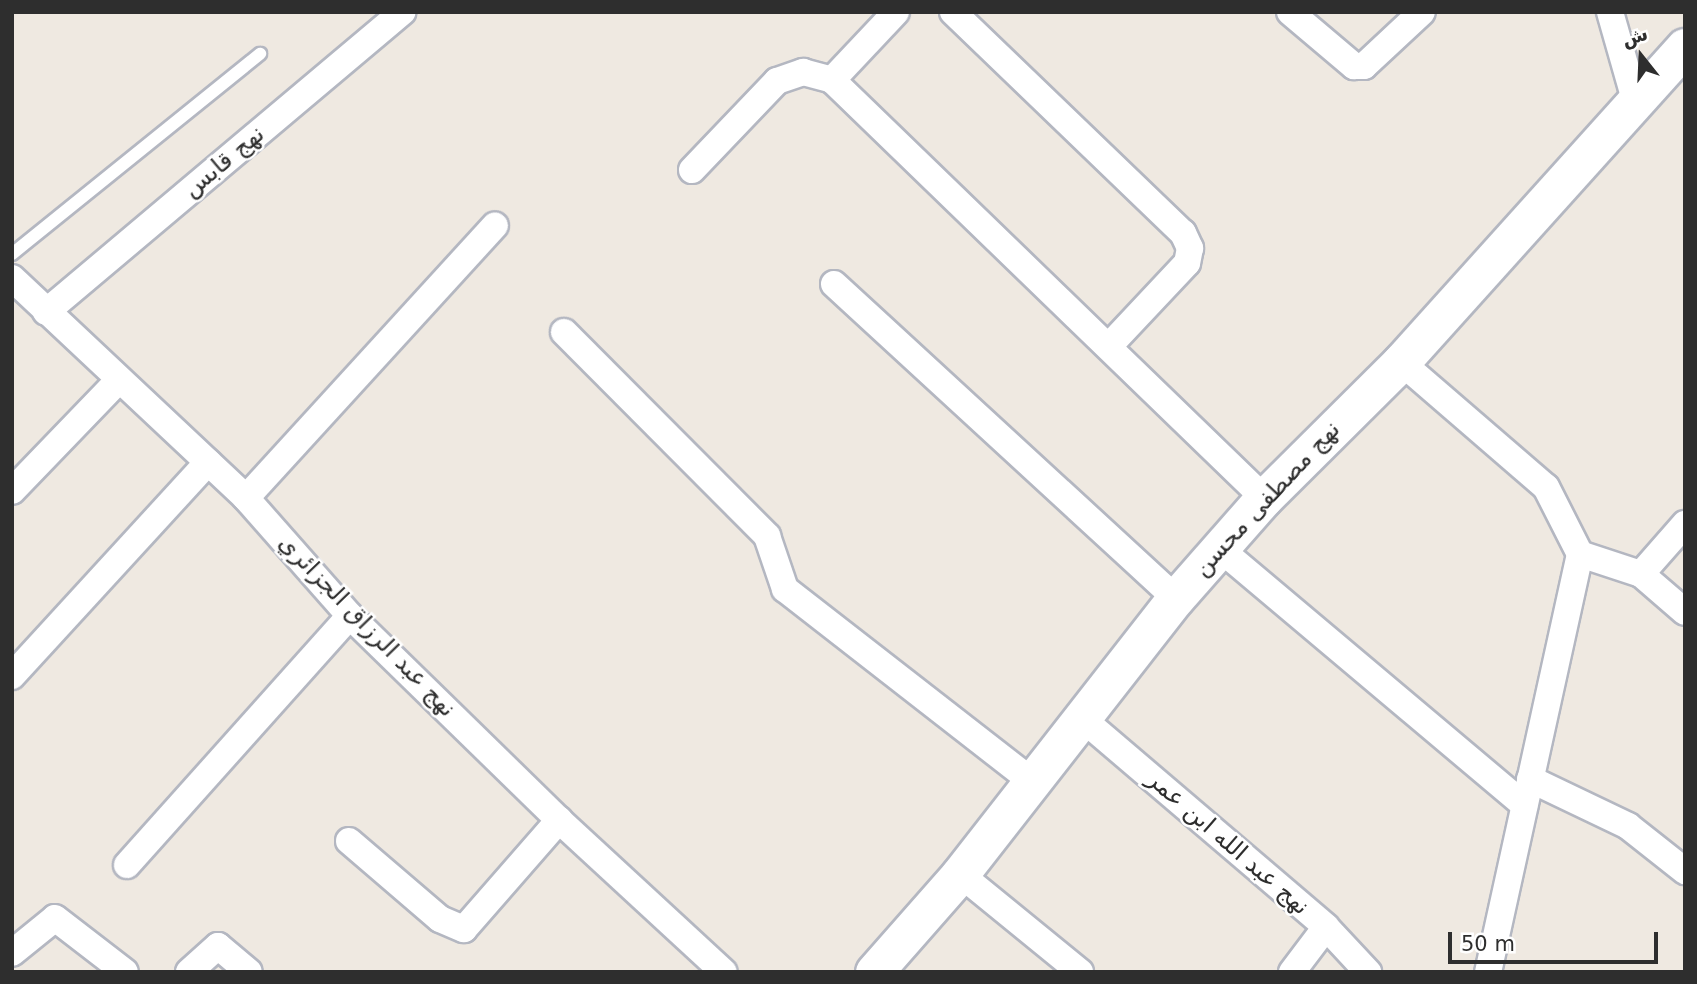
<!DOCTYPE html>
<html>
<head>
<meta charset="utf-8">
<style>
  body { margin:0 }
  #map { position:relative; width:1697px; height:984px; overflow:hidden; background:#efe9e1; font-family:"DejaVu Sans","Noto Sans Arabic",sans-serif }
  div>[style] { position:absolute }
  .roads { filter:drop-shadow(2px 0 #b4b7c1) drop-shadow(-2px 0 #b4b7c1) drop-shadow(0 2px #b4b7c1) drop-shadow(0 -2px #b4b7c1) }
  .lane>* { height:12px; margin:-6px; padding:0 6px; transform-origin:6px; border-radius:6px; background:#fff }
  .street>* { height:26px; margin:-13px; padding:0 13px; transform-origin:13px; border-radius:13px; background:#fff }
  .secondary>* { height:37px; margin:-18.5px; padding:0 18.5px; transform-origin:18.5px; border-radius:18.5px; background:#fff }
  span { translate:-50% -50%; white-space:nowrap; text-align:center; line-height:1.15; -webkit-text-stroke:5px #fff; paint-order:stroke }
  .street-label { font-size:24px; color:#2e2e2e }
  .frame { position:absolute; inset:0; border:14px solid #2e2e2e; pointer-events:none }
  .north { position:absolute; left:1606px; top:21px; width:70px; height:70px; -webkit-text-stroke:5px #fff; paint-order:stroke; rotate:342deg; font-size:19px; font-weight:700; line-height:28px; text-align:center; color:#2e2e2e }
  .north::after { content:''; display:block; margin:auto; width:24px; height:32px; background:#2e2e2e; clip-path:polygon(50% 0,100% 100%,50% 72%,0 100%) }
  .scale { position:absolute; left:1448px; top:932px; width:210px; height:32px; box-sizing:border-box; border:4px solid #2e2e2e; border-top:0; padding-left:9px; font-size:21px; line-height:24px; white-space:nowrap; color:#2e2e2e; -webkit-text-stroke:5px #fff; paint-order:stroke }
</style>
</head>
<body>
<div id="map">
  <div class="roads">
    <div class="lane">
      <div style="left:12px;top:254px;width:319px;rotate:-38.9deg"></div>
    </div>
    <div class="street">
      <div style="left:953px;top:12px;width:319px;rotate:43.9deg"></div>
      <div style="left:1183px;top:233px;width:17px;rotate:65deg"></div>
      <div style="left:1190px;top:248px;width:15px;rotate:101deg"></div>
      <div style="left:1187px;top:263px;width:112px;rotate:133.2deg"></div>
      <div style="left:1290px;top:12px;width:84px;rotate:40.2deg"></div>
      <div style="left:1354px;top:66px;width:10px"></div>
      <div style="left:1364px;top:66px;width:79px;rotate:-43deg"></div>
      <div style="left:1610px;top:12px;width:95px;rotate:74.1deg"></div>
      <div style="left:832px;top:80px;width:93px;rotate:-46.7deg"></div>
      <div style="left:692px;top:170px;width:123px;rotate:-46.3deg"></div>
      <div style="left:777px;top:81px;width:28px;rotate:-19deg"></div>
      <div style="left:803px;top:72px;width:30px;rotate:15deg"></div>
      <div style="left:832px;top:80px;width:601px;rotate:44.06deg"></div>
      <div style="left:12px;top:278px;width:321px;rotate:43.2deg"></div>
      <div style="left:246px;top:498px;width:157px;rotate:48.6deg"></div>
      <div style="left:350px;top:616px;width:292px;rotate:44.3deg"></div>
      <div style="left:559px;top:820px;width:224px;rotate:42.7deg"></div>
      <div style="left:834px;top:284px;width:464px;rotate:42.6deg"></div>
      <div style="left:46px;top:312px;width:466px;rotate:-40.1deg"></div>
      <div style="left:564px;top:332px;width:288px;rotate:45.1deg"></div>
      <div style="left:767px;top:536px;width:56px;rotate:71.2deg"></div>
      <div style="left:785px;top:589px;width:314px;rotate:37.9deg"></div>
      <div style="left:1401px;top:362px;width:191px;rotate:40.8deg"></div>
      <div style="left:1546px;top:487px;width:75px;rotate:63.1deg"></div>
      <div style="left:1580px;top:554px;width:428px;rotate:102.4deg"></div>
      <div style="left:12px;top:491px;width:151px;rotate:-46.1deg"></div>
      <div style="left:246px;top:498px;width:369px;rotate:-47.6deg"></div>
      <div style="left:1219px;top:548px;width:399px;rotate:40.1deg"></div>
      <div style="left:1580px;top:554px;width:64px;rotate:18.2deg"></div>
      <div style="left:1641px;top:574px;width:58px;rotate:40.8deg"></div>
      <div style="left:1641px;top:574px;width:67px;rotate:-48.7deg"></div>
      <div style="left:12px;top:676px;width:290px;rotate:-47.5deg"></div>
      <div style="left:1084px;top:720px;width:318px;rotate:40.5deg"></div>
      <div style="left:1326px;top:927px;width:62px;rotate:47deg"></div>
      <div style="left:1530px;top:779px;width:109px;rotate:25.6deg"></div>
      <div style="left:1628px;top:826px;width:73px;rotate:38.3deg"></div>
      <div style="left:349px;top:841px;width:120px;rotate:40.6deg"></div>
      <div style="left:440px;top:919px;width:26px;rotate:23deg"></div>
      <div style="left:464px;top:929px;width:145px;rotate:-48.9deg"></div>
      <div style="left:127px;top:865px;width:334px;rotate:-48.2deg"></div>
      <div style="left:960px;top:874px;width:155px;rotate:39.2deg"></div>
      <div style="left:12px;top:953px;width:55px;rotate:-39.1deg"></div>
      <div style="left:55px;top:918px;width:88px;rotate:37.6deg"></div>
      <div style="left:189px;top:972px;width:39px;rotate:-42deg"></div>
      <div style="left:218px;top:946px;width:40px;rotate:40deg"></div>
      <div style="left:1292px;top:972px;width:56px;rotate:-52.9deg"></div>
    </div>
    <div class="secondary">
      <div style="left:874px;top:972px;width:130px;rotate:-48.7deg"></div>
      <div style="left:960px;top:874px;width:350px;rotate:-52deg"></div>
      <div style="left:1176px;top:598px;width:133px;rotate:-48.7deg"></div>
      <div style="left:1264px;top:498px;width:193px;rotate:-44.8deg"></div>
      <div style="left:1401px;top:362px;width:424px;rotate:-48deg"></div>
    </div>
  </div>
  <div class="street-label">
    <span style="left:224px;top:162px;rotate:-40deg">نهج قابس</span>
    <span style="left:1267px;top:499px;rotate:-47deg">نهج مصطفى محسن</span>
    <span style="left:367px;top:626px;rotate:46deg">نهج عبد الرزاق الجزائري</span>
    <span style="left:1228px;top:843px;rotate:41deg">نهج عبد الله ابن عمر</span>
  </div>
  <div class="frame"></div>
  <div class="north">ش</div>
  <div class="scale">50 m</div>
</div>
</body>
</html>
